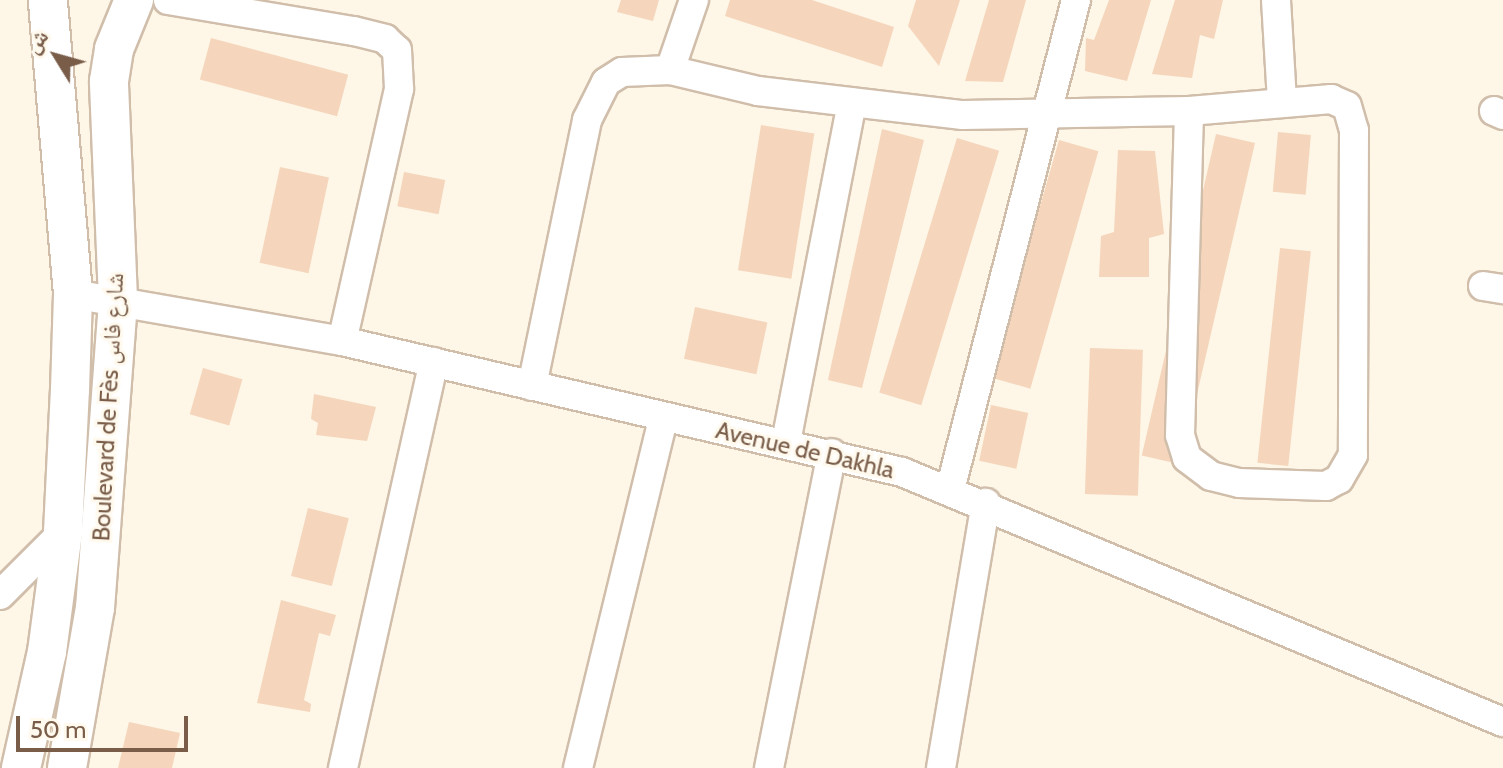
<!DOCTYPE html>
<html>
<head>
<meta charset="utf-8">
<style>
  body { margin:0 }
  #map { position:relative; width:1503px; height:768px; overflow:hidden; background:#fef6e6; font-family:Cabin,"Noto Naskh Arabic",sans-serif }
  div>[style] { position:absolute }
  .building>* { inset:0; background:#f5d6bc; transform-origin:0 0 }
  .roads { filter:drop-shadow(2px 0 #d0beab) drop-shadow(-2px 0 #d0beab) drop-shadow(0 2px #d0beab) drop-shadow(0 -2px #d0beab) }
  .minor>* { height:28px; margin:-14px; padding:0 14px; transform-origin:14px; border-radius:14px; background:#fff }
  .secondary>* { height:38px; margin:-19px; padding:0 19px; transform-origin:19px; border-radius:19px; background:#fff }
  span { translate:-50% -50%; white-space:nowrap; text-align:center; line-height:1.15; -webkit-text-stroke:6px #fff9ee; paint-order:stroke }
  .street-label { font-size:24px; color:#795d49 }
  .north { position:absolute; left:16px; top:16px; width:80px; height:80px; -webkit-text-stroke:6px #fff9ee; paint-order:stroke; rotate:307deg; font-size:22px; font-weight:700; line-height:32px; text-align:center; color:#795d49 }
  .north::after { content:''; display:block; margin:auto; width:28px; height:36px; background:#795d49; clip-path:polygon(50% 0,100% 100%,50% 72%,0 100%) }
  .scale { position:absolute; left:16px; top:716px; width:172px; height:36px; box-sizing:border-box; border:4px solid #795d49; border-top:0; padding-left:10px; font-size:24px; line-height:28px; white-space:nowrap; color:#795d49; -webkit-text-stroke:6px #fff9ee; paint-order:stroke }
</style>
</head>
<body>
<div id="map">
  <div class="building">
    <div style="clip-path:polygon(621px 0,659px 0,653px 21px,617px 12px)"></div>
    <div style="clip-path:polygon(730px 0,812px 0,894px 27px,882px 67px,725px 16px)"></div>
    <div style="clip-path:polygon(916px 0,960px 0,939px 66px,908px 26px)"></div>
    <div style="clip-path:polygon(989px 0,1026px 0,1003px 82px,965px 81px)"></div>
    <div style="clip-path:polygon(1109px 0,1151px 0,1127px 81px,1085px 71px,1086px 38px,1094px 40px)"></div>
    <div style="clip-path:polygon(1175px 0,1223px 0,1214px 39px,1200px 35px,1192px 78px,1152px 74px)"></div>
    <div style="left:211px;top:38px;width:142px;height:43px;rotate:15deg"></div>
    <div style="left:761px;top:125px;width:54px;height:147px;rotate:9deg"></div>
    <div style="clip-path:polygon(882px 129px,924px 140px,862px 388px,828px 380px)"></div>
    <div style="left:1278px;top:132px;width:33px;height:60px;rotate:5deg"></div>
    <div style="left:1216px;top:134px;width:40px;height:330px;rotate:13deg"></div>
    <div style="left:957px;top:138px;width:44px;height:266px;rotate:17deg"></div>
    <div style="left:1059px;top:140px;width:41px;height:247px;rotate:16deg"></div>
    <div style="clip-path:polygon(1118px 150px,1155px 151px,1164px 234px,1149px 238px,1149px 277px,1099px 277px,1101px 236px,1114px 232px)"></div>
    <div style="left:280px;top:167px;width:50px;height:98px;rotate:12deg"></div>
    <div style="left:404px;top:172px;width:42px;height:35px;rotate:11deg"></div>
    <div style="left:1280px;top:248px;width:31px;height:216px;rotate:6deg"></div>
    <div style="left:695px;top:307px;width:74px;height:53px;rotate:12deg"></div>
    <div style="left:1090px;top:348px;width:53px;height:146px;rotate:2deg"></div>
    <div style="left:203px;top:368px;width:41px;height:48px;rotate:16deg"></div>
    <div style="clip-path:polygon(314px 394px,376px 407px,367px 441px,316px 435px,318px 423px,311px 419px)"></div>
    <div style="left:991px;top:405px;width:38px;height:57px;rotate:12deg"></div>
    <div style="left:308px;top:508px;width:42px;height:70px;rotate:14deg"></div>
    <div style="clip-path:polygon(281px 600px,336px 615px,330px 636px,319px 633px,304px 700px,311px 704px,310px 712px,257px 703px)"></div>
    <div style="clip-path:polygon(129px 722px,180px 733px,172px 768px,118px 768px)"></div>
  </div>
  <div class="roads">
    <div class="minor">
      <div style="left:168px;top:0;width:189px;rotate:9.5deg"></div>
      <div style="left:354px;top:31px;width:32px;rotate:14deg"></div>
      <div style="left:385px;top:39px;width:16px;rotate:43deg"></div>
      <div style="left:397px;top:50px;width:39px;rotate:87deg"></div>
      <div style="left:399px;top:89px;width:258px;rotate:102.7deg"></div>
      <div style="left:1276px;top:0;width:102px;rotate:86.6deg"></div>
      <div style="left:670px;top:70px;width:74px;rotate:-71.1deg"></div>
      <div style="left:1494px;top:111px;width:10px;rotate:24deg"></div>
      <div style="left:1483px;top:286px;width:20px;rotate:9deg"></div>
      <div style="left:73px;top:294px;width:273px;rotate:9.9deg"></div>
      <div style="left:342px;top:341px;width:575px;rotate:13.17deg"></div>
      <div style="left:902px;top:472px;width:651px;rotate:22.59deg"></div>
      <div style="left:532px;top:386px;width:272px;rotate:-78.3deg"></div>
      <div style="left:587px;top:120px;width:42px;rotate:-63.4deg"></div>
      <div style="left:606px;top:82px;width:19px;rotate:-32deg"></div>
      <div style="left:622px;top:72px;width:48px;rotate:-2.4deg"></div>
      <div style="left:670px;top:70px;width:90px;rotate:13.4deg"></div>
      <div style="left:758px;top:91px;width:206px;rotate:6.7deg"></div>
      <div style="left:963px;top:115px;width:226px;rotate:-1deg"></div>
      <div style="left:1189px;top:111px;width:143px;rotate:-4.8deg"></div>
      <div style="left:1331px;top:99px;width:17px;rotate:24deg"></div>
      <div style="left:1347px;top:106px;width:25px;rotate:74deg"></div>
      <div style="left:1354px;top:130px;width:325px;rotate:90.2deg"></div>
      <div style="left:1353px;top:455px;width:28px;rotate:120deg"></div>
      <div style="left:1339px;top:479px;width:15px;rotate:152deg"></div>
      <div style="left:1326px;top:486px;width:87px;rotate:-178deg"></div>
      <div style="left:1239px;top:483px;width:29px;rotate:-166deg"></div>
      <div style="left:1211px;top:476px;width:30px;rotate:-143deg"></div>
      <div style="left:1187px;top:458px;width:24px;rotate:-107deg"></div>
      <div style="left:1180px;top:435px;width:324px;rotate:-88.4deg"></div>
      <div style="left:786px;top:442px;width:346px;rotate:-79deg"></div>
      <div style="left:950px;top:490px;width:506px;rotate:-75.58deg"></div>
      <div style="left:0;top:595px;width:89px;rotate:-45deg"></div>
      <div style="left:343px;top:768px;width:416px;rotate:-77.4deg"></div>
      <div style="left:578px;top:768px;width:359px;rotate:-76.3deg"></div>
      <div style="left:769px;top:768px;width:321px;rotate:-78.7deg"></div>
      <div style="left:941px;top:768px;width:269px;rotate:-80.4deg"></div>
    </div>
    <div class="secondary">
      <div style="left:21px;top:768px;width:119px;rotate:-77.4deg"></div>
      <div style="left:47px;top:652px;width:121px;rotate:-82.4deg"></div>
      <div style="left:63px;top:532px;width:142px;rotate:-87.2deg"></div>
      <div style="left:70px;top:390px;width:96px;rotate:-88.2deg"></div>
      <div style="left:73px;top:294px;width:295px;rotate:-94.9deg"></div>
      <div style="left:67px;top:768px;width:162px;rotate:-80.1deg"></div>
      <div style="left:95px;top:608px;width:310px;rotate:-85.7deg"></div>
      <div style="left:118px;top:299px;width:218px;rotate:-92.4deg"></div>
      <div style="left:109px;top:81px;width:32px;rotate:-81deg"></div>
      <div style="left:114px;top:49px;width:53px;rotate:-67.8deg"></div>
    </div>
  </div>
  <div class="street-label">
    <span style="left:108px;top:407px;rotate:-87deg">Boulevard de Fès شارع فاس</span>
    <span style="left:805px;top:450px;rotate:13deg">Avenue de Dakhla</span>
  </div>
  <div class="north">ش</div>
  <div class="scale">50 m</div>
</div>
</body>
</html>
